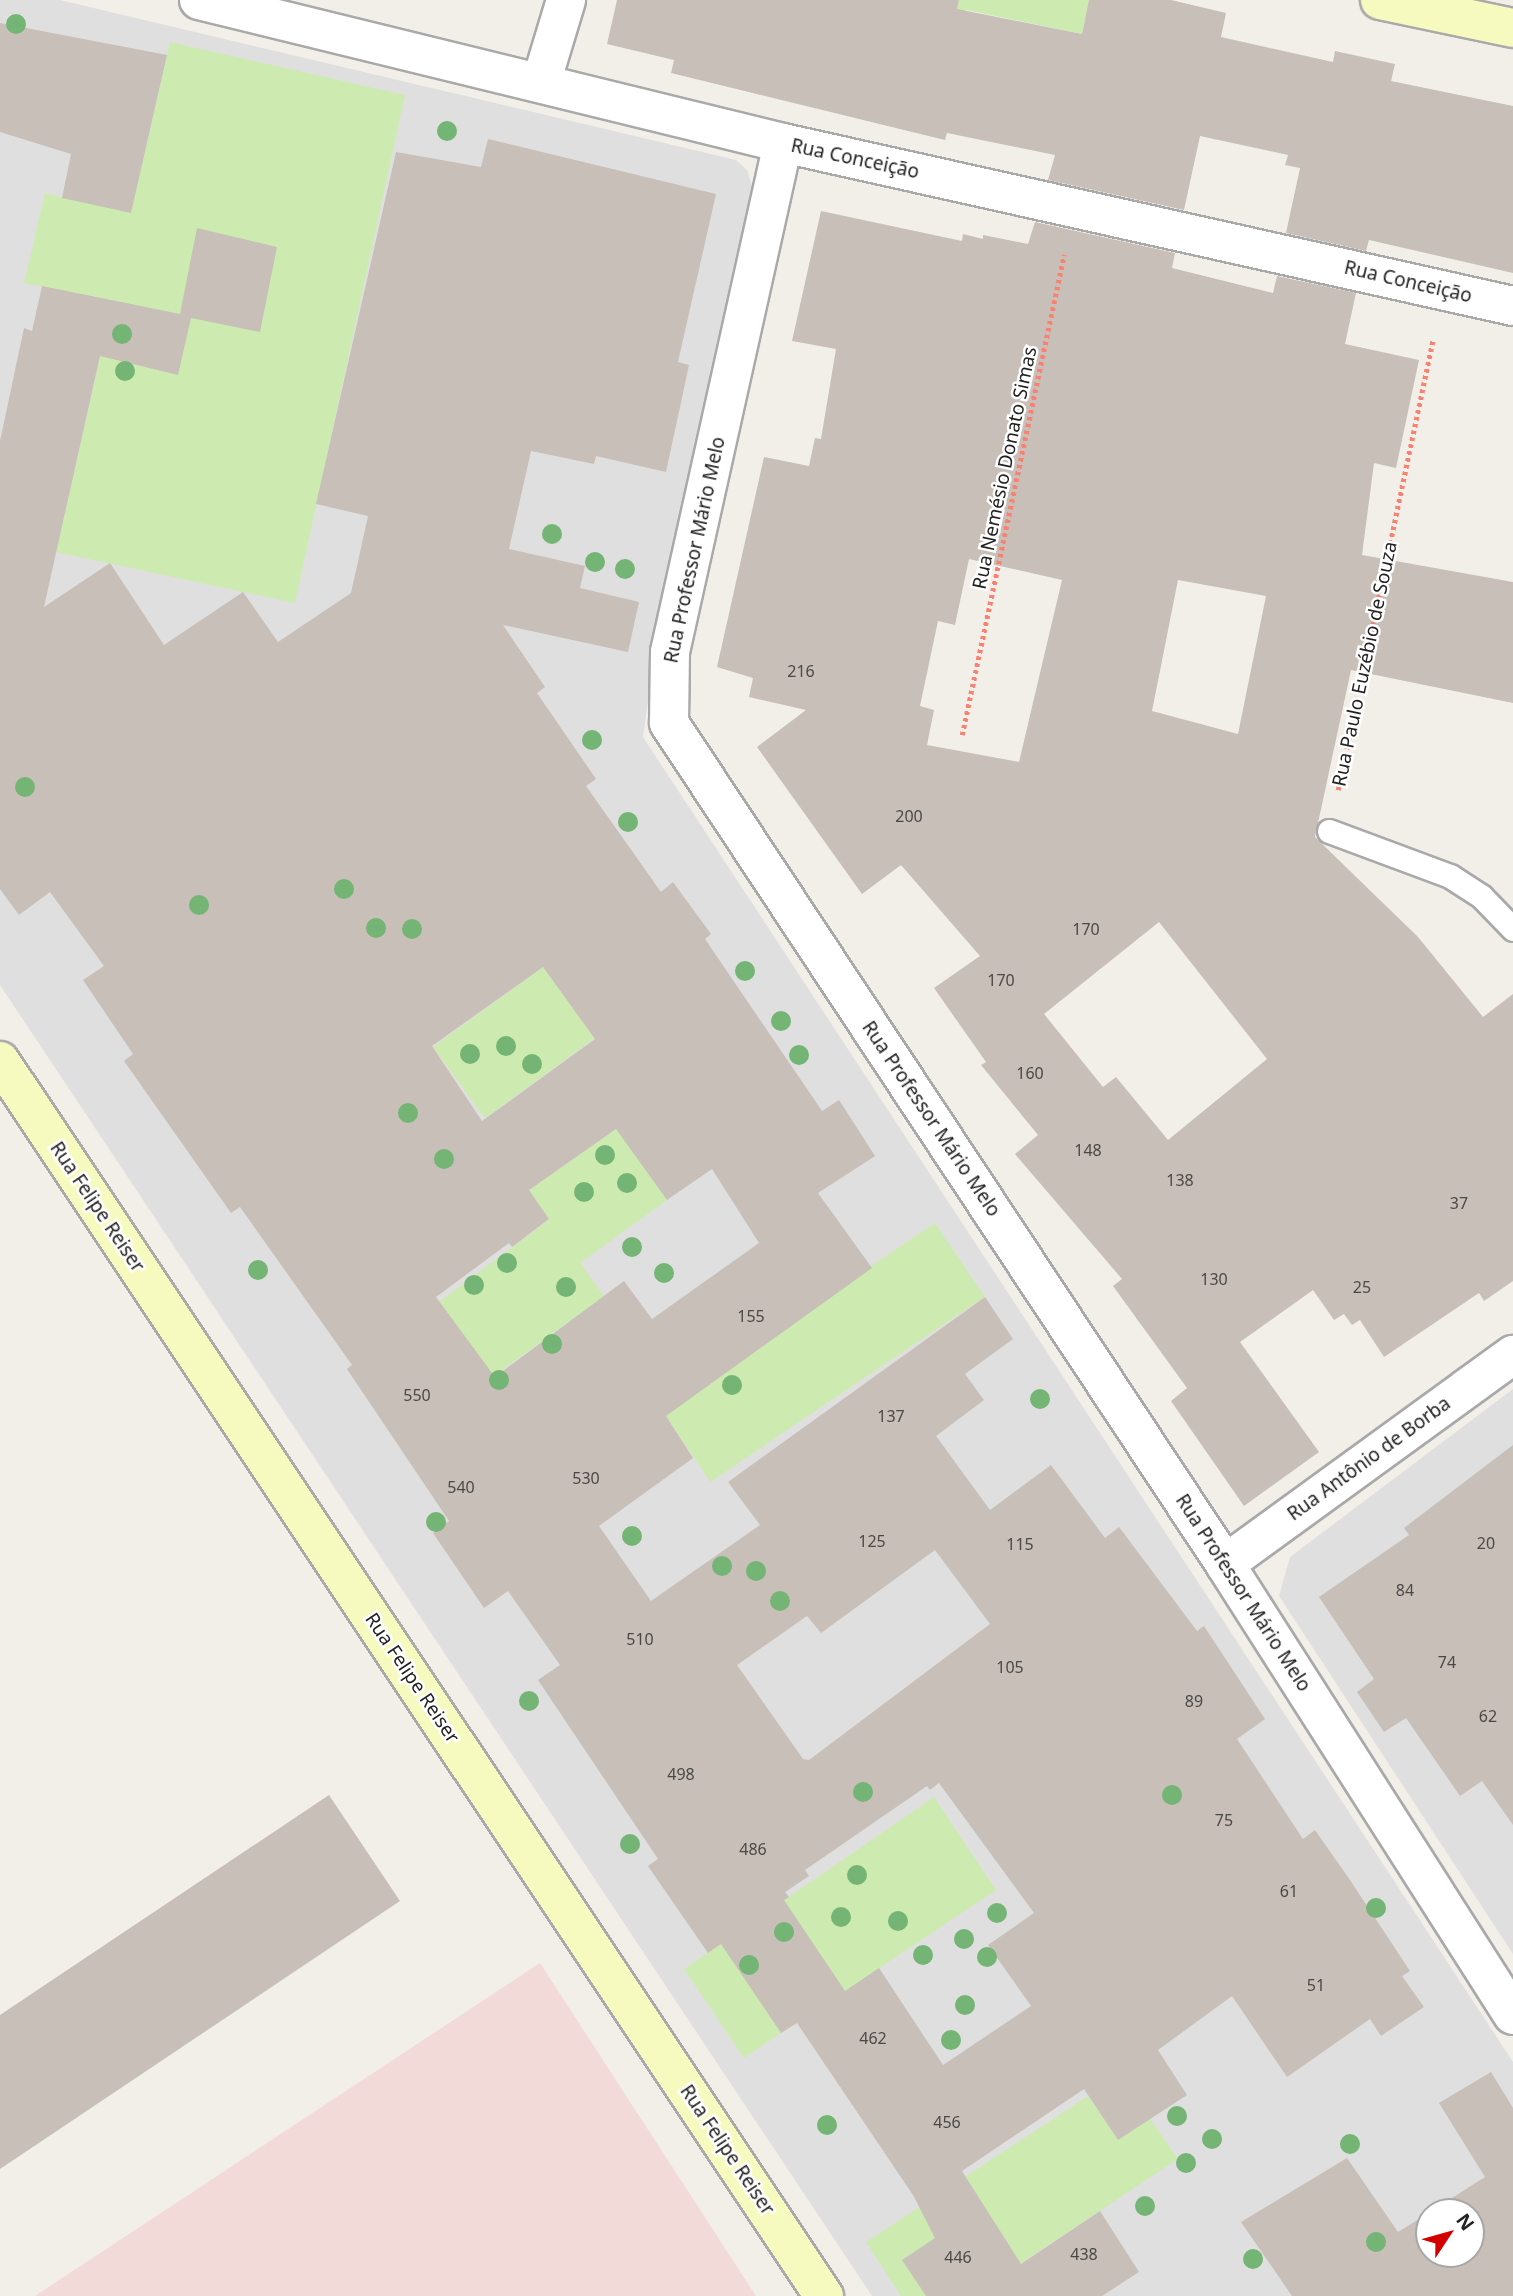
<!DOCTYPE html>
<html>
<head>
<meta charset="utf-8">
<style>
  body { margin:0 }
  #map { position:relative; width:1513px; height:2296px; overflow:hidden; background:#f2efe9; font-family:"Noto Sans",sans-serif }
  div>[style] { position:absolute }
  .residential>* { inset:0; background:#e0dfdf }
  .commercial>* { inset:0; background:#f2dad9 }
  .grass>* { inset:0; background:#cdebb0; transform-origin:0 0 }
  .building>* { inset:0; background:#c7bfb8 }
  .path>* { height:4.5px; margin-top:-2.25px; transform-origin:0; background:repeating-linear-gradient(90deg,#fa8072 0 3.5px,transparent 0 7px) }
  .roads { filter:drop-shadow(2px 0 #a9a9a9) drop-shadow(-2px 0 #a9a9a9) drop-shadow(0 2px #a9a9a9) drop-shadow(0 -2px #a9a9a9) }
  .lane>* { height:23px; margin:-11.5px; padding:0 11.5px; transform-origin:11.5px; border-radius:11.5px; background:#fff }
  .street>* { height:38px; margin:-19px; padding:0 19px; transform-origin:19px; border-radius:19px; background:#fff }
  .secondary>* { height:38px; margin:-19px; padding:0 19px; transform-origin:19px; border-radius:19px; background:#f7fabf }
  .trees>* { width:20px; height:20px; margin:-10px; border-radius:50%; background:#74b475 }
  span { translate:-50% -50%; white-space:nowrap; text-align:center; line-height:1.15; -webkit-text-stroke:5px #fff; paint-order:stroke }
  .number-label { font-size:16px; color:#4b4948 }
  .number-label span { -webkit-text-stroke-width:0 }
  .street-label { font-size:19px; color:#222 }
  .north { position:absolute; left:1415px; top:2198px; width:70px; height:70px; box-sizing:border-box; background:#fff; border:2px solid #a7a7a7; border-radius:50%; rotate:54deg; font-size:19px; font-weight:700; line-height:28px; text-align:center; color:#222 }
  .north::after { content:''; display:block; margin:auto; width:24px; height:32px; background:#d40000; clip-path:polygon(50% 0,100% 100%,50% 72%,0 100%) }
</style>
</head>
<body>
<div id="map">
  <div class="residential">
    <div style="clip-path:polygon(evenodd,0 0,60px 0,736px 160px,747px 170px,754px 192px,655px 652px,643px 737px,1513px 2062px,1513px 2296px,872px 2296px,0 985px,0 0,1429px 2212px,1471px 2212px,1471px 2254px,1429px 2254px,1429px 2212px)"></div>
    <div style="clip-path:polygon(1513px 1389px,1513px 1954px,1279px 1596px,1290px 1557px)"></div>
  </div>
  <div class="commercial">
    <div style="clip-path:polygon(540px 1963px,756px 2296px,35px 2296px)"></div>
  </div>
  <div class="grass">
    <div style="clip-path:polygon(959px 0,1089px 0,1082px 34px,966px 10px,948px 47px)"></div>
    <div style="clip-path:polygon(170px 42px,405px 95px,295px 603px,56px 552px,113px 300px,24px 283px,45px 193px,114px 209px,147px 144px)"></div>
    <div style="left:543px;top:967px;width:88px;height:136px;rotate:54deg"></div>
    <div style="clip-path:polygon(616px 1129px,667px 1200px,580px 1263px,604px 1296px,494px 1376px,420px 1316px,549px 1220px,529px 1190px)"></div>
    <div style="left:935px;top:1223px;width:89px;height:331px;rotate:56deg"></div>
    <div style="clip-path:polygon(934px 1797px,996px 1890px,845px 1991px,813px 1944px,750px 1986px,781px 2033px,744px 2058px,684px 1969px)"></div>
    <div style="clip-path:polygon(1088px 2096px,1118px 2140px,1150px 2119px,1178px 2159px,976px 2293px,946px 2231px,902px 2260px,926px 2296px,901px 2296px,866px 2242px)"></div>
  </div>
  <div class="building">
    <div style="clip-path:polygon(617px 0,959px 0,957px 9px,1082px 34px,1089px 0,1171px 0,1226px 13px,1221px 37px,1333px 62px,1335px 51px,1395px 64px,1391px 81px,1513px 106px,1513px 273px,1369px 240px,1366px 251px,1286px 233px,1300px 168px,1285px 165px,1288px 155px,1200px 136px,1184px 210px,1048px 180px,1055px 155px,947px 133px,945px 140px,671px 73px,674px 60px,607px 44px)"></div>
    <div style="clip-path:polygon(0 23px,167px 55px,131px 213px,62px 198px,71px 154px,0 132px)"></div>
    <div style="clip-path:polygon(evenodd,488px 139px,716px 194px,678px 362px,689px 365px,666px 472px,596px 456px,594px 464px,531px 451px,509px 549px,585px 566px,580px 588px,639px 602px,628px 652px,503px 625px,545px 687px,537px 693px,596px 779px,586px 786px,661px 892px,673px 882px,711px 934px,705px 939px,822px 1111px,839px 1100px,875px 1156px,818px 1193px,872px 1268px,666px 1416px,693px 1458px,599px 1526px,651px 1601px,760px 1525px,728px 1482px,985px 1297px,1013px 1339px,965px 1374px,984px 1400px,936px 1436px,990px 1510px,1051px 1465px,1105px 1538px,1119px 1527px,1197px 1631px,1204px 1626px,1265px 1719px,1237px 1739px,1303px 1839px,1315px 1830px,1350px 1880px,1410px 1971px,1402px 1976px,1424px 2007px,1381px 2036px,1370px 2019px,1287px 2077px,1232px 1996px,1158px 2050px,1187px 2095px,1118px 2140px,1084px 2089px,962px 2171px,1021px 2264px,1100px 2211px,1139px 2272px,1102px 2296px,926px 2296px,902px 2260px,935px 2238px,913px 2195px,797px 2023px,781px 2033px,721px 1944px,708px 1953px,648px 1866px,658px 1859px,538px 1680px,560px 1665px,508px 1591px,484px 1608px,433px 1533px,449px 1521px,347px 1369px,352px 1365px,240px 1207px,231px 1213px,124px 1061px,133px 1054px,83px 980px,104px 966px,50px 892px,19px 915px,0 889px,0 441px,24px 328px,32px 331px,42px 286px,180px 314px,197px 228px,277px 247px,260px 332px,191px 318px,178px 375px,100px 356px,44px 607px,110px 563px,164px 645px,243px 592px,278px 642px,351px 593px,368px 516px,316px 504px,396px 152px,481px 167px,488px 139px,543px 967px,595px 1039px,482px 1121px,432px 1046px,543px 967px,488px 139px,616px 1129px,667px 1200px,712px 1169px,759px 1243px,652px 1319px,624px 1281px,495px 1377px,436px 1297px,509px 1243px,512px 1247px,549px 1219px,529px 1190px,616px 1129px,488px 139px,935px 1550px,990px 1624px,809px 1760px,803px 1759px,737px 1665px,807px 1616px,821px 1633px,935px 1550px,488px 139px,939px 1783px,1034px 1913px,988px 1945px,1031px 2006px,943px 2065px,879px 1968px,845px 1991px,784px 1900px,789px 1897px,785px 1892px,809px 1876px,805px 1870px,927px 1786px,930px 1790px,939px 1783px)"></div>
    <div style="clip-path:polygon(evenodd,821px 211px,962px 241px,963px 234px,983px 239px,983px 235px,1028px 244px,1035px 222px,1175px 253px,1172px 268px,1273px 293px,1277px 276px,1356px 293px,1345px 344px,1419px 360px,1396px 468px,1374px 463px,1362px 555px,1513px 582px,1513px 703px,1351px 670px,1315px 837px,1418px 937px,1483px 1017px,1513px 994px,1513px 1281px,1484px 1301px,1479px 1293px,1384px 1357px,1360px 1320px,1352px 1325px,1344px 1314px,1334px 1320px,1313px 1290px,1240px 1342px,1319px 1452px,1244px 1506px,1171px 1401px,1187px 1388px,1113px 1286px,1122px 1279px,1015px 1154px,1038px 1135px,981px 1065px,986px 1062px,934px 988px,980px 956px,901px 865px,862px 894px,757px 747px,806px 710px,749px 697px,753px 678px,717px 667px,764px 457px,809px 466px,815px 438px,821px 439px,836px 349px,792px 341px,821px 211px,969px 559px,1062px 580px,1019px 762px,927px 745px,934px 710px,920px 706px,938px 621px,955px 625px,969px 559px,821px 211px,1178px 580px,1266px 596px,1238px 734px,1152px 711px,1178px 580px,821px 211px,1159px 922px,1267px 1059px,1168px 1140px,1116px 1077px,1103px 1087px,1044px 1014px,1159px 922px)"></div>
    <div style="clip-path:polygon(1513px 1445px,1513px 1825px,1482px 1781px,1460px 1796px,1406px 1718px,1384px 1732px,1357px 1692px,1374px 1679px,1319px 1597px,1409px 1535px,1404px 1528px)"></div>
    <div style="clip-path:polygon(329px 1795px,400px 1901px,0 2169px,0 2015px)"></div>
    <div style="clip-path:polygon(1491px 2072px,1513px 2108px,1513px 2296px,1292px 2296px,1241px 2222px,1347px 2158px,1398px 2232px,1429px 2213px,1429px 2254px,1471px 2254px,1471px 2212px,1430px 2212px,1485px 2177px,1439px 2103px)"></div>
  </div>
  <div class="path">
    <div style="left:962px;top:735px;width:491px;rotate:-78deg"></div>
    <div style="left:1338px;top:790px;width:461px;rotate:-78.1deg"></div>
  </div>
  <div class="roads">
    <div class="lane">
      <div style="left:1329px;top:831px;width:129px;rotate:20.4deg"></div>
      <div style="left:1450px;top:876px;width:37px;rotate:33deg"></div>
      <div style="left:1481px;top:896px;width:46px;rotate:45.9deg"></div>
    </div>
    <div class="street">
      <div style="left:199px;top:0;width:601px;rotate:13.76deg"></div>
      <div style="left:783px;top:143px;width:748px;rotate:12.59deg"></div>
      <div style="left:541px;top:83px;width:87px;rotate:-73.2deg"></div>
      <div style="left:783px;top:143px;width:521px;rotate:102.52deg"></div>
      <div style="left:670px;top:652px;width:71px;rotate:90.8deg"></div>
      <div style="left:669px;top:723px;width:1008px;rotate:56.53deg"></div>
      <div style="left:1225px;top:1564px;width:535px;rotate:57.44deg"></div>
      <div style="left:1225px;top:1564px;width:356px;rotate:-36deg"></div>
    </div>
    <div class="secondary">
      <div style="left:1380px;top:0;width:136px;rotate:11.9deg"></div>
      <div style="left:0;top:1061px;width:1485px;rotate:56.29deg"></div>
    </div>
  </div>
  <div class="trees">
    <div style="left:16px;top:24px"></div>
    <div style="left:447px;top:131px"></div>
    <div style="left:122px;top:334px"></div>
    <div style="left:125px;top:371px"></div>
    <div style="left:552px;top:534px"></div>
    <div style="left:595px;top:562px"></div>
    <div style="left:625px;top:569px"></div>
    <div style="left:592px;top:740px"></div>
    <div style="left:25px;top:787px"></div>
    <div style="left:628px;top:822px"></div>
    <div style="left:344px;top:889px"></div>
    <div style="left:199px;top:905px"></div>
    <div style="left:376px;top:928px"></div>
    <div style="left:412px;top:929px"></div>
    <div style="left:745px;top:971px"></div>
    <div style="left:781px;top:1021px"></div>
    <div style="left:506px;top:1046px"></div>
    <div style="left:470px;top:1054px"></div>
    <div style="left:799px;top:1055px"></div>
    <div style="left:532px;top:1064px"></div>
    <div style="left:408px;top:1113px"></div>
    <div style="left:605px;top:1155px"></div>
    <div style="left:444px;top:1159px"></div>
    <div style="left:627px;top:1183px"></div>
    <div style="left:584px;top:1192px"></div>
    <div style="left:632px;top:1247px"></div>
    <div style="left:507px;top:1263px"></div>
    <div style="left:258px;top:1270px"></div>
    <div style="left:664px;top:1273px"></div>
    <div style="left:474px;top:1285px"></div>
    <div style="left:566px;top:1287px"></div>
    <div style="left:552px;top:1344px"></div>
    <div style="left:499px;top:1380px"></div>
    <div style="left:732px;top:1385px"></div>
    <div style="left:1040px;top:1399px"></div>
    <div style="left:436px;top:1522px"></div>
    <div style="left:632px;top:1536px"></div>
    <div style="left:722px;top:1566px"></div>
    <div style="left:756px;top:1571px"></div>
    <div style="left:780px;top:1601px"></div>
    <div style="left:529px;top:1701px"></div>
    <div style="left:863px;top:1792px"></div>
    <div style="left:1172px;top:1795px"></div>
    <div style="left:630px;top:1844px"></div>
    <div style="left:857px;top:1875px"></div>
    <div style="left:1376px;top:1908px"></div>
    <div style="left:997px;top:1913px"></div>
    <div style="left:841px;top:1917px"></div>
    <div style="left:898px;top:1921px"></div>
    <div style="left:784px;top:1932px"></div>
    <div style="left:964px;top:1939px"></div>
    <div style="left:923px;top:1955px"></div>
    <div style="left:987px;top:1957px"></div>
    <div style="left:749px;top:1965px"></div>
    <div style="left:965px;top:2005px"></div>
    <div style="left:951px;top:2040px"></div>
    <div style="left:1177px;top:2116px"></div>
    <div style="left:827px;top:2125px"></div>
    <div style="left:1212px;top:2139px"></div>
    <div style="left:1350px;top:2144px"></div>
    <div style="left:1186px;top:2163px"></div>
    <div style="left:1145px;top:2206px"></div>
    <div style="left:1376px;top:2242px"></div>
    <div style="left:1253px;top:2259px"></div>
  </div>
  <div class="number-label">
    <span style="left:801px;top:671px">216</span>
    <span style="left:909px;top:816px">200</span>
    <span style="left:1086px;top:929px">170</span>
    <span style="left:1001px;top:980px">170</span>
    <span style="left:1030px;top:1073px">160</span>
    <span style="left:1088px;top:1150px">148</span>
    <span style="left:1180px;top:1180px">138</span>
    <span style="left:1459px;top:1203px">37</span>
    <span style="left:1214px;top:1279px">130</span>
    <span style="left:1362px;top:1287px">25</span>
    <span style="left:751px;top:1316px">155</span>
    <span style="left:417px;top:1395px">550</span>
    <span style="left:891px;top:1416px">137</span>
    <span style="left:586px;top:1478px">530</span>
    <span style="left:461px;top:1487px">540</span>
    <span style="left:872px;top:1541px">125</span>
    <span style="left:1486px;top:1543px">20</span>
    <span style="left:1020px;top:1544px">115</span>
    <span style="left:1405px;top:1590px">84</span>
    <span style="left:640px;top:1639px">510</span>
    <span style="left:1447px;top:1662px">74</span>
    <span style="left:1010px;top:1667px">105</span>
    <span style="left:1194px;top:1701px">89</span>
    <span style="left:1488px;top:1716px">62</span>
    <span style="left:681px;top:1774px">498</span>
    <span style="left:1224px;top:1820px">75</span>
    <span style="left:753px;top:1849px">486</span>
    <span style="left:1289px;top:1891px">61</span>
    <span style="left:1316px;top:1985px">51</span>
    <span style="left:873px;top:2038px">462</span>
    <span style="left:947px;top:2122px">456</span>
    <span style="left:1084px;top:2254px">438</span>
    <span style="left:958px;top:2257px">446</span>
  </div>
  <div class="street-label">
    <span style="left:855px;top:159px;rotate:12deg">Rua Conceição</span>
    <span style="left:1408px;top:282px;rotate:13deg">Rua Conceição</span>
    <span style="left:1005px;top:468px;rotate:-78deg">Rua Nemésio Donato Simas</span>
    <span style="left:695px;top:550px;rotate:-78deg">Rua Professor Mário Melo</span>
    <span style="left:1365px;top:664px;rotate:-78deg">Rua Paulo Euzébio de Souza</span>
    <span style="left:931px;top:1119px;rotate:56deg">Rua Professor Mário Melo</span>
    <span style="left:97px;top:1207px;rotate:56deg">Rua Felipe Reiser</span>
    <span style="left:1369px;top:1459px;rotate:-36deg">Rua Antônio de Borba</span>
    <span style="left:1243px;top:1593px;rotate:57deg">Rua Professor Mário Melo</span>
    <span style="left:412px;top:1678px;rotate:56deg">Rua Felipe Reiser</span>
    <span style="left:727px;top:2150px;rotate:56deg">Rua Felipe Reiser</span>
  </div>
  <div class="north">N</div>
</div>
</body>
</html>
